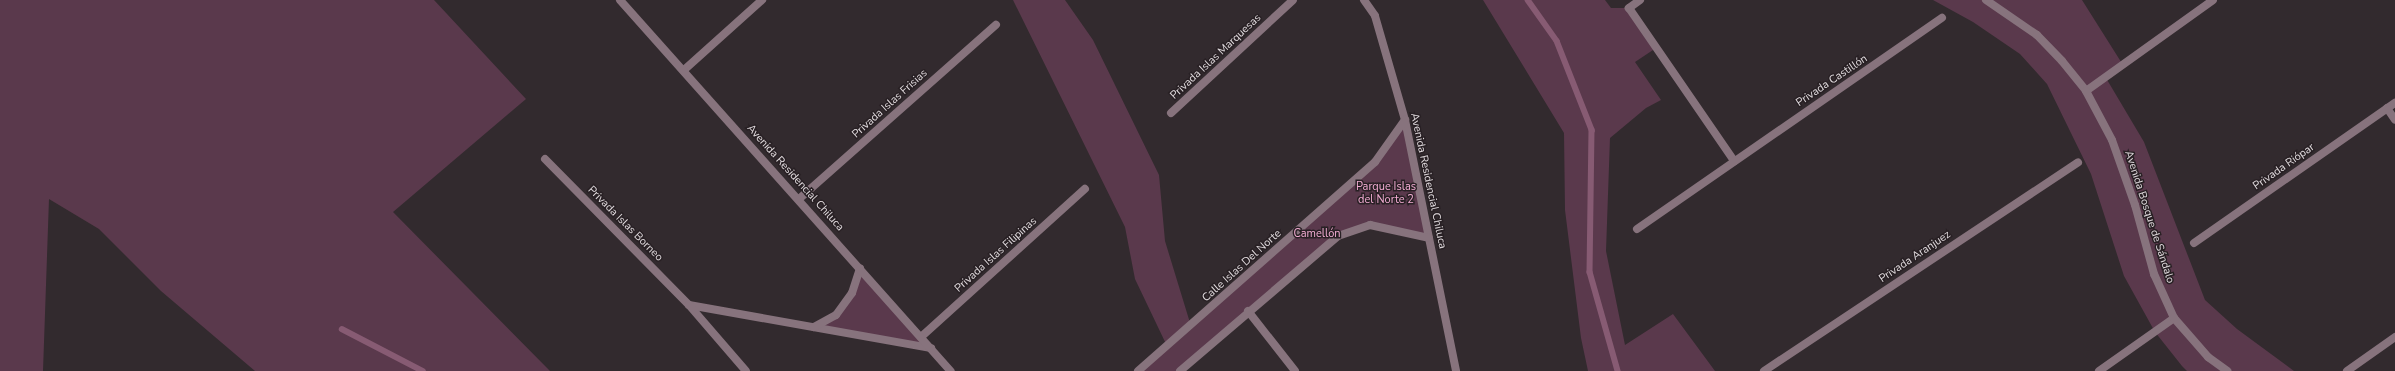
<!DOCTYPE html>
<html>
<head>
<meta charset="utf-8">
<style>
  body { margin:0 }
  #map { position:relative; width:2395px; height:371px; overflow:hidden; background:#322a2e; font-family:"Nunito Sans",sans-serif }
  div>[style] { position:absolute }
  .green>* { inset:0; background:#5a394c }
  .stream>* { height:5.5px; margin:-2.75px; padding:0 2.75px; transform-origin:2.75px; border-radius:2.75px; background:#875b73 }
  .minor>* { height:8px; margin:-4px; padding:0 4px; transform-origin:4px; border-radius:4px; background:#87737d }
  .tertiary>* { height:8px; margin:-4px; padding:0 4px; transform-origin:4px; border-radius:4px; background:#87737d }
  span { translate:-50% -50%; white-space:nowrap; text-align:center; line-height:1.15; -webkit-text-stroke:3px #282024; paint-order:stroke }
  .street-label { font-size:11px; color:#e2dcdf }
  .park-label { font-size:11px; color:#f4add4 }
</style>
</head>
<body>
<div id="map">
  <div class="green">
    <div style="clip-path:polygon(0 0,434px 0,526px 99px,393px 212px,550px 371px,255px 371px,161px 291px,99px 229px,49px 199px,43px 371px,0 371px)"></div>
    <div style="clip-path:polygon(1013px 0,1065px 0,1093px 40px,1159px 175px,1165px 241px,1191px 326px,1375px 162px,1405px 120px,1429px 238px,1370px 225px,1338px 236px,1180px 371px,1137px 371px,1167px 346px,1135px 279px,1125px 227px)"></div>
    <div style="clip-path:polygon(1483px 0,1605px 0,1611px 8px,1629px 8px,1656px 48px,1635px 62px,1661px 100px,1646px 108px,1610px 138px,1606px 251px,1625px 345px,1673px 314px,1715px 371px,1588px 371px,1581px 338px,1565px 210px,1564px 133px)"></div>
    <div style="clip-path:polygon(1933px 0,2082px 0,2123px 65px,2106px 78px,2144px 142px,2205px 300px,2237px 329px,2294px 371px,2187px 371px,2182px 366px,2155px 332px,2124px 276px,2091px 174px,2047px 84px,2020px 54px,1973px 22px)"></div>
    <div style="clip-path:polygon(860px 268px,931px 348px,814px 327px,837px 315px)"></div>
  </div>
  <div class="stream">
    <div style="left:1528px;top:0;width:50px;rotate:54.7deg"></div>
    <div style="left:1557px;top:41px;width:96px;rotate:68.5deg"></div>
    <div style="left:1592px;top:130px;width:142px;rotate:90.8deg"></div>
    <div style="left:1590px;top:272px;width:103px;rotate:74.2deg"></div>
    <div style="left:342px;top:329px;width:91px;rotate:27.4deg"></div>
  </div>
  <div class="minor">
    <div style="left:1640px;top:0;width:14px;rotate:144deg"></div>
    <div style="left:1629px;top:8px;width:186px;rotate:55.5deg"></div>
    <div style="left:684px;top:70px;width:105px;rotate:-41.9deg"></div>
    <div style="left:2086px;top:91px;width:156px;rotate:-35.6deg"></div>
    <div style="left:2387px;top:108px;width:14px;rotate:56deg"></div>
    <div style="left:1171px;top:113px;width:166px;rotate:-42.8deg"></div>
    <div style="left:545px;top:159px;width:205px;rotate:45.4deg"></div>
    <div style="left:689px;top:305px;width:246px;rotate:10.1deg"></div>
    <div style="left:799px;top:199px;width:263px;rotate:-41.5deg"></div>
    <div style="left:1637px;top:229px;width:371px;rotate:-34.7deg"></div>
    <div style="left:2194px;top:243px;width:245px;rotate:-34.9deg"></div>
    <div style="left:689px;top:305px;width:87px;rotate:49.2deg"></div>
    <div style="left:1248px;top:311px;width:76px;rotate:51.9deg"></div>
    <div style="left:814px;top:327px;width:25px;rotate:-29deg"></div>
    <div style="left:836px;top:315px;width:27px;rotate:-54deg"></div>
    <div style="left:852px;top:293px;width:26px;rotate:-72deg"></div>
    <div style="left:921px;top:337px;width:221px;rotate:-42.1deg"></div>
    <div style="left:1764px;top:371px;width:377px;rotate:-33.6deg"></div>
    <div style="left:2099px;top:371px;width:92px;rotate:-35.2deg"></div>
    <div style="left:2347px;top:371px;width:59px;rotate:-35.3deg"></div>
  </div>
  <div class="tertiary">
    <div style="left:620px;top:0;width:497px;rotate:48.3deg"></div>
    <div style="left:1364px;top:0;width:19px;rotate:55deg"></div>
    <div style="left:1375px;top:16px;width:108px;rotate:73.9deg"></div>
    <div style="left:1405px;top:120px;width:256px;rotate:78.5deg"></div>
    <div style="left:1986px;top:0;width:62px;rotate:34.5deg"></div>
    <div style="left:2037px;top:35px;width:36px;rotate:46deg"></div>
    <div style="left:2062px;top:61px;width:38px;rotate:51deg"></div>
    <div style="left:2086px;top:91px;width:55px;rotate:62deg"></div>
    <div style="left:2112px;top:140px;width:69px;rotate:70.5deg"></div>
    <div style="left:2135px;top:205px;width:72px;rotate:74.6deg"></div>
    <div style="left:2154px;top:274px;width:48px;rotate:65.6deg"></div>
    <div style="left:2174px;top:318px;width:52px;rotate:48.9deg"></div>
    <div style="left:2208px;top:357px;width:24px;rotate:36deg"></div>
    <div style="left:1138px;top:371px;width:316px;rotate:-41.4deg"></div>
    <div style="left:1375px;top:162px;width:52px;rotate:-54.5deg"></div>
    <div style="left:1180px;top:371px;width:208px;rotate:-40.5deg"></div>
    <div style="left:1338px;top:236px;width:34px;rotate:-19deg"></div>
    <div style="left:1370px;top:225px;width:60px;rotate:12.4deg"></div>
  </div>
  <div class="street-label">
    <span style="left:1216px;top:57px;rotate:-43deg">Privada Islas Marquesas</span>
    <span style="left:1832px;top:81px;rotate:-34deg">Privada Castillón</span>
    <span style="left:890px;top:104px;rotate:-42deg">Privada Islas Frisias</span>
    <span style="left:2284px;top:167px;rotate:-35deg">Privada Riópar</span>
    <span style="left:795px;top:178px;rotate:48deg">Avenida Residencial Chiluca</span>
    <span style="left:1428px;top:181px;rotate:78deg">Avenida Residencial Chiluca</span>
    <span style="left:2149px;top:217px;rotate:72deg">Avenida Bosque de Sándalo</span>
    <span style="left:625px;top:224px;rotate:45deg">Privada Islas Borneo</span>
    <span style="left:996px;top:255px;rotate:-42deg">Privada Islas Filipinas</span>
    <span style="left:1915px;top:257px;rotate:-34deg">Privada Aranjuez</span>
    <span style="left:1242px;top:266px;rotate:-42deg">Calle Islas Del Norte</span>
  </div>
  <div class="park-label">
    <span style="left:1386px;top:194px">Parque Islas<br>del Norte 2</span>
    <span style="left:1317px;top:234px">Camellón</span>
  </div>
</div>
</body>
</html>
